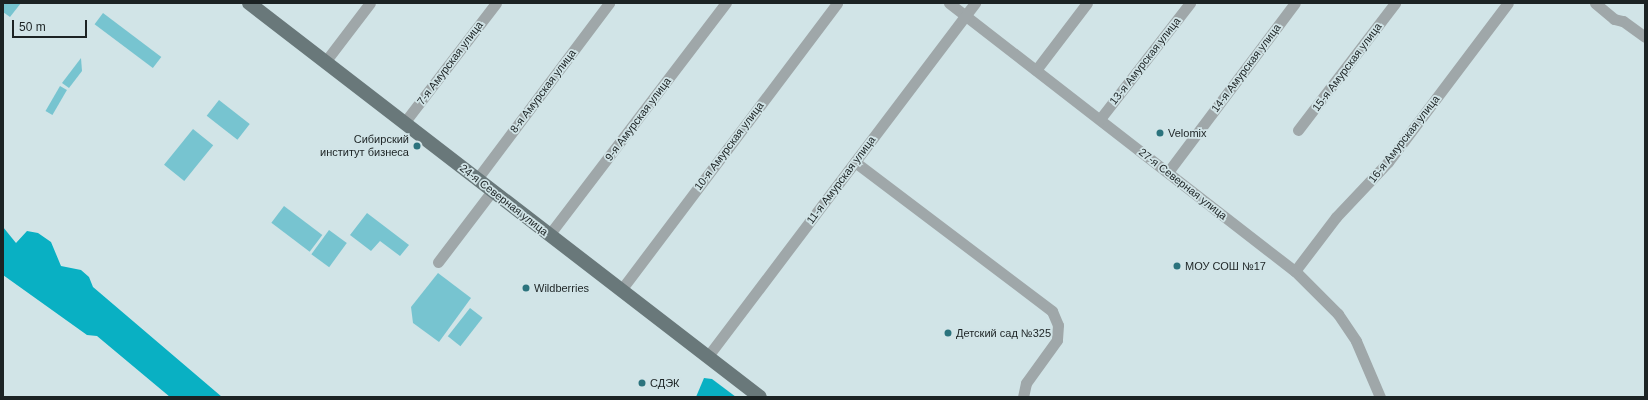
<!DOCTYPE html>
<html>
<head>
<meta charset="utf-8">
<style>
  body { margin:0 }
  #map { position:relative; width:1648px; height:400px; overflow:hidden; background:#d1e4e7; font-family:Helvetica,sans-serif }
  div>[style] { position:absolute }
  .green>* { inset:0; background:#77c4d0; transform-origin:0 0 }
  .forest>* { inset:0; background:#09b0c3 }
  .minor>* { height:11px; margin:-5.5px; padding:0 5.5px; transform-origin:5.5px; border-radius:5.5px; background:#9fa7a9 }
  .major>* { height:14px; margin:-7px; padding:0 7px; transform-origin:7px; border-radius:7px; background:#69787a }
  .dots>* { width:11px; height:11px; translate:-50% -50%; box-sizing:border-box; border:2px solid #d1e4e7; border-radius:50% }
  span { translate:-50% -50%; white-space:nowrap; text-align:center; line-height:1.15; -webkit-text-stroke:3.5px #d1e4e7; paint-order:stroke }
  .street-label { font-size:11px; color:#1c2324 }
  .poi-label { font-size:11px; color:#1c2324 }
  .left { translate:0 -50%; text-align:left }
  .right { translate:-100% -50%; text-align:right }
  .frame { position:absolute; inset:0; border:4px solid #1c2324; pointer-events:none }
  .scale { position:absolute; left:12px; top:20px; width:75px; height:18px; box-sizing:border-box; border:2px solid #1c2324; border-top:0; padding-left:5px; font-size:12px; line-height:14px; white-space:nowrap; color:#1c2324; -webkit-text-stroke:3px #d1e4e7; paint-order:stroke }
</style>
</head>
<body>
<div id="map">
  <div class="green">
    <div style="clip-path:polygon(3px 3px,21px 3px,10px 17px,3px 12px)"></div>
    <div style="left:103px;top:13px;width:73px;height:14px;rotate:37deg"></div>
    <div style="clip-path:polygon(81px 58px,82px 71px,69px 88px,62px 83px)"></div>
    <div style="left:60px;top:86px;width:8px;height:29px;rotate:30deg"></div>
    <div style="left:219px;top:100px;width:39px;height:20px;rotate:38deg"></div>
    <div style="left:193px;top:129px;width:26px;height:46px;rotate:39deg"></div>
    <div style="left:284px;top:206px;width:48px;height:21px;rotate:37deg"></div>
    <div style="clip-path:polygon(367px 213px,409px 245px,400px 256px,380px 241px,371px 251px,350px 235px)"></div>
    <div style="left:329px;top:230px;width:22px;height:30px;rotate:36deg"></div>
    <div style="clip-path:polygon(438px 273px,471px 298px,439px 342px,413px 323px,411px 307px)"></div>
    <div style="left:470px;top:308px;width:16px;height:36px;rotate:38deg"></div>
  </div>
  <div class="forest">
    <div style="clip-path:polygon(3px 227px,16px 243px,27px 231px,38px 233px,51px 242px,61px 266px,81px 270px,89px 277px,93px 287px,222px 397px,170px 397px,97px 336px,87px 335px,3px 275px)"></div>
    <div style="clip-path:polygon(704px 378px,712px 379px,736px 397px,696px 397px)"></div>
  </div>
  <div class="minor">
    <div style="left:949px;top:3px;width:438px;rotate:37.8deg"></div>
    <div style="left:1295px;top:271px;width:61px;rotate:45deg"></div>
    <div style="left:1338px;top:314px;width:32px;rotate:56deg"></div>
    <div style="left:1356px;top:341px;width:61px;rotate:66.8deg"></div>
    <div style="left:1595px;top:3px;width:25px;rotate:40deg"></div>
    <div style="left:1614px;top:19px;width:9px;rotate:13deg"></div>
    <div style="left:1623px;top:21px;width:27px;rotate:36deg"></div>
    <div style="left:325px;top:62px;width:74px;rotate:-52.7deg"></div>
    <div style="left:1036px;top:70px;width:84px;rotate:-52.7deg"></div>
    <div style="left:1100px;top:119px;width:147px;rotate:-52.2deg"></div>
    <div style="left:404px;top:123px;width:151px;rotate:-52.5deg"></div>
    <div style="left:1298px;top:130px;width:160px;rotate:-52.6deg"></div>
    <div style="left:855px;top:162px;width:247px;rotate:37.1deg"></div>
    <div style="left:1052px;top:311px;width:15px;rotate:67deg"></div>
    <div style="left:1058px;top:325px;width:15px;rotate:94deg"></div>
    <div style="left:1057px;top:340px;width:53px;rotate:125.8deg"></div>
    <div style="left:1026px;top:383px;width:14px;rotate:102deg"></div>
    <div style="left:1168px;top:172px;width:211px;rotate:-53.1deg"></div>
    <div style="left:477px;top:179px;width:220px;rotate:-53.1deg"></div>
    <div style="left:549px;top:235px;width:292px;rotate:-52.7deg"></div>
    <div style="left:438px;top:262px;width:89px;rotate:-52.7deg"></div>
    <div style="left:1295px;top:271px;width:68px;rotate:-52.8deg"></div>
    <div style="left:1336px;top:217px;width:76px;rotate:-46.6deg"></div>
    <div style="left:1388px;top:162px;width:199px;rotate:-53deg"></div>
    <div style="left:621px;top:290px;width:359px;rotate:-53deg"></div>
    <div style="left:708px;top:356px;width:443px;rotate:-52.9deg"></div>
  </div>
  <div class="major">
    <div style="left:249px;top:3px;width:645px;rotate:37.63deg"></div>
  </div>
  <div class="dots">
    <div style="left:1160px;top:133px;background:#2b737d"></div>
    <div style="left:417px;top:146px;background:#2b737d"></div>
    <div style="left:1177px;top:266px;background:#2b737d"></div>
    <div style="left:526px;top:288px;background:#2b737d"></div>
    <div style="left:948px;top:333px;background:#2b737d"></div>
    <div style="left:642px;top:383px;background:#2b737d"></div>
  </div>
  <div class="street-label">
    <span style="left:1145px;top:61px;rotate:-52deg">13-я Амурская улица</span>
    <span style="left:450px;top:63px;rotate:-53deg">7-я Амурская улица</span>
    <span style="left:1347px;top:67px;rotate:-53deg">15-я Амурская улица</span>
    <span style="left:1246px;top:68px;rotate:-53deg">14-я Амурская улица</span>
    <span style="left:543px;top:91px;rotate:-53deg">8-я Амурская улица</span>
    <span style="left:638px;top:119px;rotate:-53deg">9-я Амурская улица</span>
    <span style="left:1404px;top:139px;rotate:-52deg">16-я Амурская улица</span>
    <span style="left:729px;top:146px;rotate:-53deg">10-я Амурская улица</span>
    <span style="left:841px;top:180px;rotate:-53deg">11-я Амурская улица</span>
    <span style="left:1183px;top:184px;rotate:38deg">27-я Северная улица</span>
    <span style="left:504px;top:200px;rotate:38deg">24-я Северная улица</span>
  </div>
  <div class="poi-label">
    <span class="left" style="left:1168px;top:133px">Velomix</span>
    <span class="right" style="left:409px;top:146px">Сибирский<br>институт бизнеса</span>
    <span class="left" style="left:1185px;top:266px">МОУ СОШ №17</span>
    <span class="left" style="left:534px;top:288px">Wildberries</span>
    <span class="left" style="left:956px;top:333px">Детский сад №325</span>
    <span class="left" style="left:650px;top:383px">СДЭК</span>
  </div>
  <div class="frame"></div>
  <div class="scale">50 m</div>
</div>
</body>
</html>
